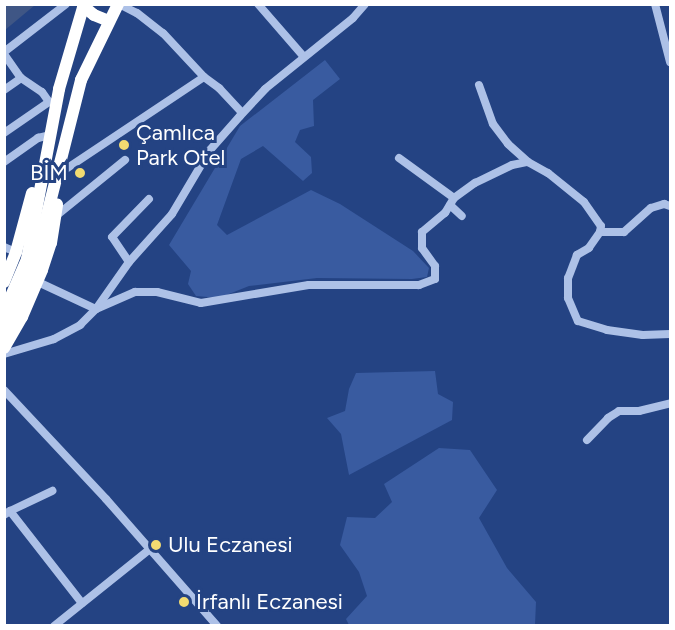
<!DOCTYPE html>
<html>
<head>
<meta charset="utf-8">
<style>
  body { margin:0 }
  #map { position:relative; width:675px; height:630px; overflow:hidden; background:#244383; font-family:Figtree,sans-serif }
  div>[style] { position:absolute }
  .green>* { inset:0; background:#395ba0 }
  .water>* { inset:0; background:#3f5685 }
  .minor>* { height:8px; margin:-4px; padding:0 4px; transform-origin:4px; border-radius:4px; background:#adc1e7 }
  .highway>* { height:12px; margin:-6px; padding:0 6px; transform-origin:6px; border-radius:6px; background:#fff }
  .dots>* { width:16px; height:16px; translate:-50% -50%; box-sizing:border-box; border:3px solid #244383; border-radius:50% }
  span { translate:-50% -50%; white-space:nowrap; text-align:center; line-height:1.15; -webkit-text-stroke:6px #244383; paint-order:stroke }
  .poi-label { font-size:22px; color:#fff }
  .left { translate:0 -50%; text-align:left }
  .right { translate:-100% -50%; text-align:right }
  .frame { position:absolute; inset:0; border:6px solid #fff; pointer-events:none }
</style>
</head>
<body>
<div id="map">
  <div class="green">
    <div style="clip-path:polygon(325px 60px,340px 79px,313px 100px,314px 126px,300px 130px,295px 142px,311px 157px,312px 173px,303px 181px,263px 146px,241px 159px,217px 225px,227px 235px,311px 190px,340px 204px,413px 251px,429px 268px,427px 277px,412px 279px,317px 278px,249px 286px,219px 298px,196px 296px,188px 284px,191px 271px,169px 245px,240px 126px)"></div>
    <div style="clip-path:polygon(435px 371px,438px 394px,453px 402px,452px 420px,349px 475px,341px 434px,327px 418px,345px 411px,349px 389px,356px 373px)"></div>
    <div style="clip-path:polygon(439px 448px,470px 450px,497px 490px,479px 518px,507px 568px,536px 602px,535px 625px,349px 625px,346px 619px,367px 596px,359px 572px,340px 545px,347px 517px,375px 518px,392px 502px,384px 484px)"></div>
  </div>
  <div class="water">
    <div style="clip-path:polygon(5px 4px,35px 4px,35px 5px,5px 30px)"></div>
  </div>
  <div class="minor">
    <div style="left:119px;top:4px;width:20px;rotate:27deg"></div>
    <div style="left:137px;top:13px;width:33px;rotate:38deg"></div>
    <div style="left:163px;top:33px;width:60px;rotate:47deg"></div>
    <div style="left:204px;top:77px;width:19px;rotate:36deg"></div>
    <div style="left:219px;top:88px;width:34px;rotate:47deg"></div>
    <div style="left:258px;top:4px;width:70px;rotate:49deg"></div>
    <div style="left:655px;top:4px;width:60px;rotate:75.5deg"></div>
    <div style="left:4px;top:52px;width:78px;rotate:-37.7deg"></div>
    <div style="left:4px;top:54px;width:29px;rotate:55deg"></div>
    <div style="left:479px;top:85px;width:41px;rotate:70.3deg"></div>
    <div style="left:493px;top:124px;width:25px;rotate:53deg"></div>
    <div style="left:508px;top:144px;width:27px;rotate:42deg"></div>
    <div style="left:4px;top:90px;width:21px;rotate:-35deg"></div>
    <div style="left:21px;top:78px;width:25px;rotate:34deg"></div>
    <div style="left:42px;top:92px;width:12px;rotate:55deg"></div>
    <div style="left:4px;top:133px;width:55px;rotate:-34.6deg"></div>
    <div style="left:49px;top:102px;width:7px;rotate:16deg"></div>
    <div style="left:399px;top:158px;width:68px;rotate:36deg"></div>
    <div style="left:4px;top:162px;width:42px;rotate:-35.2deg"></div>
    <div style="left:38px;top:138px;width:12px;rotate:-14deg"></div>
    <div style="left:60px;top:173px;width:173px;rotate:-33.7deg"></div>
    <div style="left:450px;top:205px;width:16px;rotate:43deg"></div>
    <div style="left:56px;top:216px;width:89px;rotate:-39.1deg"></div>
    <div style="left:600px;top:232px;width:24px"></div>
    <div style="left:624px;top:232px;width:36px;rotate:-42deg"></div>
    <div style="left:651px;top:208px;width:14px;rotate:-17deg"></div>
    <div style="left:664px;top:204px;width:6px;rotate:18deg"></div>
    <div style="left:4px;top:247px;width:13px;rotate:23deg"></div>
    <div style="left:129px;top:262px;width:30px;rotate:-124deg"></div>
    <div style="left:112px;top:237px;width:53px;rotate:-45.8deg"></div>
    <div style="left:38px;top:282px;width:64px;rotate:25deg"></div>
    <div style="left:96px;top:309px;width:57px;rotate:-54.9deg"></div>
    <div style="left:129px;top:262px;width:64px;rotate:-48.1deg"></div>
    <div style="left:172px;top:214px;width:74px;rotate:-59.3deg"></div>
    <div style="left:210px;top:150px;width:45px;rotate:-48.6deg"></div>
    <div style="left:240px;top:116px;width:37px;rotate:-47deg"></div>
    <div style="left:265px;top:89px;width:113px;rotate:-38.9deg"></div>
    <div style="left:353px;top:18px;width:18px;rotate:-49deg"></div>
    <div style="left:4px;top:354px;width:52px;rotate:-16.7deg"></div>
    <div style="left:54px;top:339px;width:30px;rotate:-28deg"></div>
    <div style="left:80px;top:325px;width:23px;rotate:-45deg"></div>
    <div style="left:96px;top:309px;width:43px;rotate:-23.6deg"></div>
    <div style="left:135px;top:292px;width:22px"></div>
    <div style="left:157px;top:292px;width:45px;rotate:14deg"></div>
    <div style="left:201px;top:303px;width:109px;rotate:-9.5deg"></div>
    <div style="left:309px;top:285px;width:110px"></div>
    <div style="left:419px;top:285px;width:17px;rotate:-21deg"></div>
    <div style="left:435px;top:279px;width:13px;rotate:-90deg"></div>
    <div style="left:435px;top:266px;width:22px;rotate:-126deg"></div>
    <div style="left:422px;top:248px;width:16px;rotate:-90deg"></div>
    <div style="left:422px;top:232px;width:30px;rotate:-40deg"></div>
    <div style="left:445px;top:213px;width:17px;rotate:-59deg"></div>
    <div style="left:454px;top:198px;width:26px;rotate:-36deg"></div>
    <div style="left:475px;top:183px;width:41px;rotate:-25.9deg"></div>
    <div style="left:512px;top:165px;width:16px;rotate:-11deg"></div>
    <div style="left:528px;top:162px;width:23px;rotate:29deg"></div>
    <div style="left:548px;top:173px;width:46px;rotate:38.9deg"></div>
    <div style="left:584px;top:202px;width:29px;rotate:55deg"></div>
    <div style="left:601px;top:226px;width:6px;rotate:99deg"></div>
    <div style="left:600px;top:232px;width:19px;rotate:125deg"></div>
    <div style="left:589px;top:248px;width:14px;rotate:150deg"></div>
    <div style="left:577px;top:255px;width:25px;rotate:111deg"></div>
    <div style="left:568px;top:278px;width:20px;rotate:90deg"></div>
    <div style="left:568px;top:298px;width:25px;rotate:67deg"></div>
    <div style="left:578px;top:321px;width:30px;rotate:17deg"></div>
    <div style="left:607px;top:330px;width:36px;rotate:8deg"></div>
    <div style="left:643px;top:335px;width:27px;rotate:-2deg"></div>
    <div style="left:4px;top:390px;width:149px;rotate:46.9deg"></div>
    <div style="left:106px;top:499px;width:169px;rotate:48.8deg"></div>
    <div style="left:587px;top:440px;width:30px;rotate:-46deg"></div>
    <div style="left:608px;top:418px;width:13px;rotate:-32deg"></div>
    <div style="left:619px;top:411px;width:20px"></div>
    <div style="left:639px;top:411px;width:32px;rotate:-14deg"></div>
    <div style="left:10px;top:511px;width:47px;rotate:-25.5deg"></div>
    <div style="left:4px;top:515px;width:7px;rotate:-34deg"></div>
    <div style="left:10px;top:511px;width:117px;rotate:52deg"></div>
    <div style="left:54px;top:626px;width:122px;rotate:-38.7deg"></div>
  </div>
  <div class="highway">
    <div style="left:83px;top:6px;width:14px;rotate:39deg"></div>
    <div style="left:94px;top:15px;width:16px;rotate:22deg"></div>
    <div style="left:4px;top:282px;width:32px;rotate:-68deg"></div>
    <div style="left:16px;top:252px;width:61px;rotate:-74.8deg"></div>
    <div style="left:4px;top:312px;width:58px;rotate:-66.5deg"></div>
    <div style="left:27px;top:259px;width:173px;rotate:-79.3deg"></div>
    <div style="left:59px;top:89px;width:89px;rotate:-73.6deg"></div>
    <div style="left:4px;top:331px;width:41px;rotate:-62.2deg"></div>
    <div style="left:23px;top:295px;width:35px;rotate:-70deg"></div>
    <div style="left:35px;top:262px;width:188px;rotate:-75.8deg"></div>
    <div style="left:81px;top:80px;width:85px;rotate:-64deg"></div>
    <div style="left:4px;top:348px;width:36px;rotate:-60deg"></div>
    <div style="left:22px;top:317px;width:51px;rotate:-66.9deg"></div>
    <div style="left:42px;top:270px;width:28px;rotate:-72deg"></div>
    <div style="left:51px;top:243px;width:39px;rotate:-81deg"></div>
  </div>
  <div class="dots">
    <div style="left:124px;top:145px;background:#f2db71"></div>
    <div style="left:80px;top:173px;background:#f2db71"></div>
    <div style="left:156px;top:545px;background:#f2db71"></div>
    <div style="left:184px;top:602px;background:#f2db71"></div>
  </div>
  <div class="poi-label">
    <span class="left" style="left:136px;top:145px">Çamlıca<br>Park Otel</span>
    <span class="right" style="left:68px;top:173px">BİM</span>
    <span class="left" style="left:168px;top:545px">Ulu Eczanesi</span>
    <span class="left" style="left:196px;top:602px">İrfanlı Eczanesi</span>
  </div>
  <div class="frame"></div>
</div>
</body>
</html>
